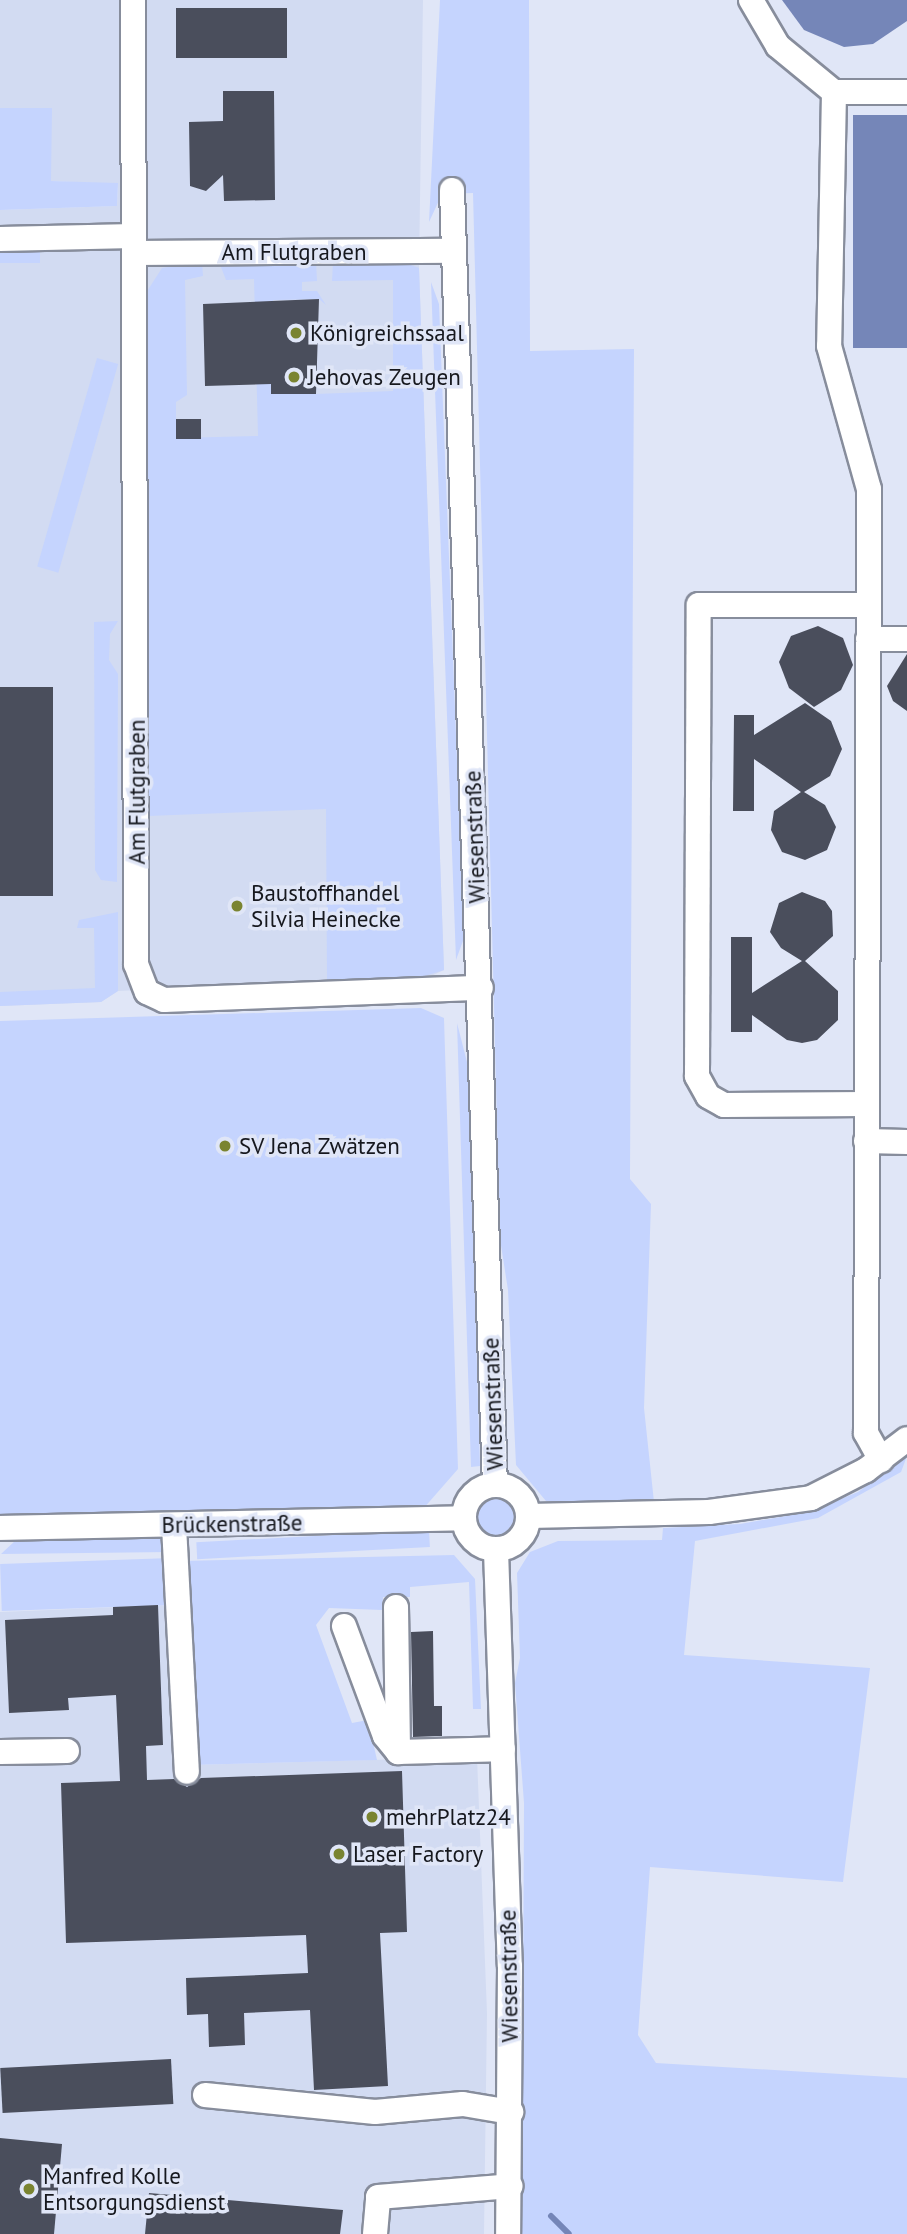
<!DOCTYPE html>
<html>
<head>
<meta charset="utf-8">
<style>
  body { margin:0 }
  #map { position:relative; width:907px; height:2234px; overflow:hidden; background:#e0e6f7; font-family:"PT Sans",sans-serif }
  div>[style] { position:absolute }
  .built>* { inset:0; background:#d2dbf2 }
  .green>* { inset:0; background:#c5d4fe; transform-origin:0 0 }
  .round { border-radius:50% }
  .water>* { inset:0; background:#7586b8; transform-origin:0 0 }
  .stream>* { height:6px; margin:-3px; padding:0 3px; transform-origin:3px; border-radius:3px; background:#7586b8 }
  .building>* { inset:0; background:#4a4e5c; transform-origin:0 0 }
  .roads { filter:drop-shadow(2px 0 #878d9c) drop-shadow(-2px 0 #878d9c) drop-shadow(0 2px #878d9c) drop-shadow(0 -2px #878d9c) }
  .minor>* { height:24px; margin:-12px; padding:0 12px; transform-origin:12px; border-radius:12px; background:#fff }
  .minor>.ring { margin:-12px; padding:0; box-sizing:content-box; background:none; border:24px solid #fff; border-radius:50% }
  .dots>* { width:19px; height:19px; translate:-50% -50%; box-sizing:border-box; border:4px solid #e0e6f7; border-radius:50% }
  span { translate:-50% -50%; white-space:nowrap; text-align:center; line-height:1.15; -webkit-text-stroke:7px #e0e6f7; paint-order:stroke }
  .street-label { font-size:23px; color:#16181e }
  .poi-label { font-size:23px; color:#16181e }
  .left { translate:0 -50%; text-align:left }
</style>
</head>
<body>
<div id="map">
  <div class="built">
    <div style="clip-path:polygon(0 0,423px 0,419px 268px,444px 970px,431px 976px,118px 991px,101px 1002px,0 1006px,0 210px,117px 206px,118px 184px,51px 181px,51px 108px,0 108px)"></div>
    <div style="clip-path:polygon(173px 1605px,191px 1765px,477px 1757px,487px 2013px,484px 2234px,0 2234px,0 1612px)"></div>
  </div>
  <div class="green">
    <div style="clip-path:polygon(440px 0,529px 0,530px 351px,634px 349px,630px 1179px,651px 1204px,644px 1408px,654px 1502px,546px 1501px,516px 1465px,508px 1290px,500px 1239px,473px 193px,442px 194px,429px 222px)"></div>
    <div style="clip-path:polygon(0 108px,52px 108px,51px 181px,118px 183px,117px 206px,0 210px)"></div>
    <div style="clip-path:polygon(68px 245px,69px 251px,40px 252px,40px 263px,0 263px,0 246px)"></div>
    <div style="clip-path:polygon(397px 260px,419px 268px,444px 970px,412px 980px,327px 982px,326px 809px,148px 816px,144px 296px,162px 268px,202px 262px,203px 276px,185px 280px,187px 395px,176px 402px,176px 438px,258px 436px,254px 279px,226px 280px,219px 262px,316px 261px,317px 281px,302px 282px,302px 291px,317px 291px,326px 305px,319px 299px,273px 300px,271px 356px,271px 394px,316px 394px,393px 391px,393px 341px,346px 342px,346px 330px,393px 330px,393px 280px,332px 281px,333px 262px)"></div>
    <div style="clip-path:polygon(431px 282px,439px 304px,464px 938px,456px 960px)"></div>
    <div style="left:97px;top:358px;width:22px;height:217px;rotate:16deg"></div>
    <div style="clip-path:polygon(118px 621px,110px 634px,109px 660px,118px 674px,117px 882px,101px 880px,95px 870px,94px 622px)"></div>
    <div style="clip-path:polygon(118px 912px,118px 991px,101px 1002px,0 1006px,0 992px,95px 988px,94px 928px,77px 928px,79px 920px)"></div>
    <div style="clip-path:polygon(421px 1008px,444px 1018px,458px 1469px,423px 1509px,0 1518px,0 1021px)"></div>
    <div style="clip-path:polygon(457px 1023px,468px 1066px,480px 1466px,471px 1467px)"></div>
    <div style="clip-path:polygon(907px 1456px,901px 1472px,818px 1518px,695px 1541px,684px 1655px,870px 1668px,843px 1882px,650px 1867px,638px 2035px,656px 2063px,907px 2078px,907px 2234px,522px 2234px,524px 1803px,515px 1683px,520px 1658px,517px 1573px,530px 1552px,558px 1541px,662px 1540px,663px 1528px,740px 1524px,809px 1512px,858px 1492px)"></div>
    <div class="round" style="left:476px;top:1497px;width:40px;height:40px"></div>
    <div style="left:429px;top:1530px;width:17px;height:233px;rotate:87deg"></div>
    <div style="clip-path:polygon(158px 1536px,170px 1552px,1px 1554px,16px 1540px)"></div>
    <div style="clip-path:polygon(454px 1555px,475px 1579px,481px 1709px,473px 1709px,469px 1582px,410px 1587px,410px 1597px,383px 1597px,382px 1610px,329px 1608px,316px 1625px,352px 1723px,368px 1720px,377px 1760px,191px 1765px,181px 1561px)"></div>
    <div style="left:171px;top:1558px;width:47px;height:171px;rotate:88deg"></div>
  </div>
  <div class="water">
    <div style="clip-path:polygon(782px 0,907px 0,907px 21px,873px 44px,844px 47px,804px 30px)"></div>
    <div style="left:853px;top:115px;width:54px;height:233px"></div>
  </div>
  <div class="stream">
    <div style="left:551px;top:2216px;width:25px;rotate:45deg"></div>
  </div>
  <div class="building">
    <div style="left:287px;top:8px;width:50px;height:111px;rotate:90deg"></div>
    <div style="clip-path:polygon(223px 91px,274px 91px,275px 200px,224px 201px,223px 175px,206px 191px,190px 186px,189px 122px,223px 121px)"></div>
    <div style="clip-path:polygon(319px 299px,316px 394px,271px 394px,271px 384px,205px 386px,203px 304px)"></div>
    <div style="left:176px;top:419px;width:25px;height:20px"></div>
    <div style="clip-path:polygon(818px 626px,843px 638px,853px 665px,841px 690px,814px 707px,789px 688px,779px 662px,791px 636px)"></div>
    <div style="clip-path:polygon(907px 654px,907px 711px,893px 701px,887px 686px)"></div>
    <div style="left:0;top:687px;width:53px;height:209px"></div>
    <div style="clip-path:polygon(805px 703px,831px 721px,842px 749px,830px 776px,804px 792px,825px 805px,836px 827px,827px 850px,805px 860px,782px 852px,771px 830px,774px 811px,801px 792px,754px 759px,754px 811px,733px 811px,734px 715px,754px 715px,754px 735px)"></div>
    <div style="clip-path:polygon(802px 892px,825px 901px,832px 911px,833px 936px,805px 961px,838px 991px,838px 1020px,817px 1040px,802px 1043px,787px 1040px,752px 1015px,752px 1032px,731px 1032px,731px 937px,752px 937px,752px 993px,802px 961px,781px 948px,770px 932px,779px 903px)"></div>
    <div style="clip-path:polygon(158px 1605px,163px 1745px,146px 1746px,147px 1780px,174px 1779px,187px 1787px,201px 1778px,402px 1771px,407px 1932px,380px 1933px,388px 2086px,314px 2090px,310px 2010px,244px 2013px,245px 2045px,209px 2047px,208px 2014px,187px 2015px,186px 1978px,308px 1973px,306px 1935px,66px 1943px,61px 1783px,120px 1781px,116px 1695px,68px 1698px,69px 1710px,9px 1713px,5px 1620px,113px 1615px,113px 1607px)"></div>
    <div style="clip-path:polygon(433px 1631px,434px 1706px,442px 1706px,442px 1736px,413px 1737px,411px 1632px)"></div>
    <div style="left:171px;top:2059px;width:45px;height:171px;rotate:87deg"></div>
    <div style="clip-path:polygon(0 2138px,62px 2144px,54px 2234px,0 2234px)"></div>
    <div style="clip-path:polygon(149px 2193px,343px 2210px,340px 2234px,145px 2234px)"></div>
  </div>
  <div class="roads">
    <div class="minor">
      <div style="left:133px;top:0;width:964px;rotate:89.82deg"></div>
      <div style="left:136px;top:964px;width:30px;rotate:69deg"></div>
      <div style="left:147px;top:992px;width:19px;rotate:25deg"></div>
      <div style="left:164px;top:1000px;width:317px;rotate:-2.2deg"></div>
      <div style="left:751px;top:0;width:53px;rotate:59.6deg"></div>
      <div style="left:778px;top:46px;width:72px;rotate:39.4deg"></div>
      <div style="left:834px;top:92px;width:254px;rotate:91.1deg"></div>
      <div style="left:829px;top:346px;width:148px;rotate:74.4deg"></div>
      <div style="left:869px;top:489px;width:944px;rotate:90.18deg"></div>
      <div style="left:866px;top:1433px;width:31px;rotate:61deg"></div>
      <div style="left:834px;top:92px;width:73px"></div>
      <div style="left:452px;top:190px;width:1296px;rotate:88.1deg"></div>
      <div style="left:0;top:239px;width:134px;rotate:-1.3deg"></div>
      <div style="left:134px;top:253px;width:319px;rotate:-0.4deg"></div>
      <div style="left:868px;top:639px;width:39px"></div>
      <div style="left:866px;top:1104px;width:142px;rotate:179.6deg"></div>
      <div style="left:724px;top:1105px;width:18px;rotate:-151deg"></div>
      <div style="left:708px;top:1096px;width:23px;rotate:-119deg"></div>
      <div style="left:697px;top:1076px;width:471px;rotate:-89.8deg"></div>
      <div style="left:699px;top:605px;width:168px"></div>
      <div style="left:866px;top:1141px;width:41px;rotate:1.4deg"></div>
      <div class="ring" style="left:464px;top:1485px;width:40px;height:40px"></div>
      <div style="left:529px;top:1516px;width:180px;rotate:-1.3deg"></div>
      <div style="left:709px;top:1512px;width:103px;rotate:-7.8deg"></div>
      <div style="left:811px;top:1498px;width:62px;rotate:-27deg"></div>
      <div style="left:866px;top:1470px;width:51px;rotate:-37.1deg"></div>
      <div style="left:174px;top:1526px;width:246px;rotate:87deg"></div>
      <div style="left:0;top:1528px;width:464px;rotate:-1.2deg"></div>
      <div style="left:496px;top:1550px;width:416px;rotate:88.1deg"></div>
      <div style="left:510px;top:1966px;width:268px;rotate:90.4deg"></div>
      <div style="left:396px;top:1607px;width:145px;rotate:89.2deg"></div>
      <div style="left:344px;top:1626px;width:117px;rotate:69.6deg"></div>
      <div style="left:385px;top:1736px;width:21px;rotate:51deg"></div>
      <div style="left:398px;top:1752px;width:105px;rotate:-1.6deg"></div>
      <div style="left:0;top:1752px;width:67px;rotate:-0.9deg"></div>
      <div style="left:205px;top:2095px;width:171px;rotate:5.7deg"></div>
      <div style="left:375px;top:2112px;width:88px;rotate:-5.2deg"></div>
      <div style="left:463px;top:2104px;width:49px;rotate:9.5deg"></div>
      <div style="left:375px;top:2234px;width:37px;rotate:-85deg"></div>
      <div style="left:378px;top:2197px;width:133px;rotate:-4.7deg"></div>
    </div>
  </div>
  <div class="dots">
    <div style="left:296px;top:333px;background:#7a8431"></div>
    <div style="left:294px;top:377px;background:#7a8431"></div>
    <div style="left:237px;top:906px;background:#7a8431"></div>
    <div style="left:225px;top:1146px;background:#7a8431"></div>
    <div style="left:372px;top:1817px;background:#7a8431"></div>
    <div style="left:339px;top:1854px;background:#7a8431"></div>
    <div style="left:29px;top:2189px;background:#7a8431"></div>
  </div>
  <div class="street-label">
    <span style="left:294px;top:252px">Am Flutgraben</span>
    <span style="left:137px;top:792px;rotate:-90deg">Am Flutgraben</span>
    <span style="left:475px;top:837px;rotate:-92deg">Wiesenstraße</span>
    <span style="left:493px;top:1404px;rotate:-92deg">Wiesenstraße</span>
    <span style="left:232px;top:1524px;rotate:-1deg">Brückenstraße</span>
    <span style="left:509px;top:1976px;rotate:-91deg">Wiesenstraße</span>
  </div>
  <div class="poi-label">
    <span class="left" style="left:310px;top:333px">Königreichssaal</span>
    <span class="left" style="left:308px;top:377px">Jehovas Zeugen</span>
    <span class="left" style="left:251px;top:906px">Baustoffhandel<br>Silvia Heinecke</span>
    <span class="left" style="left:239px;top:1146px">SV Jena Zwätzen</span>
    <span class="left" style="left:386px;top:1817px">mehrPlatz24</span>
    <span class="left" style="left:353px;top:1854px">Laser Factory</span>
    <span class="left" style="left:43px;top:2189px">Manfred Kolle<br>Entsorgungsdienst</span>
  </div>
</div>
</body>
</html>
